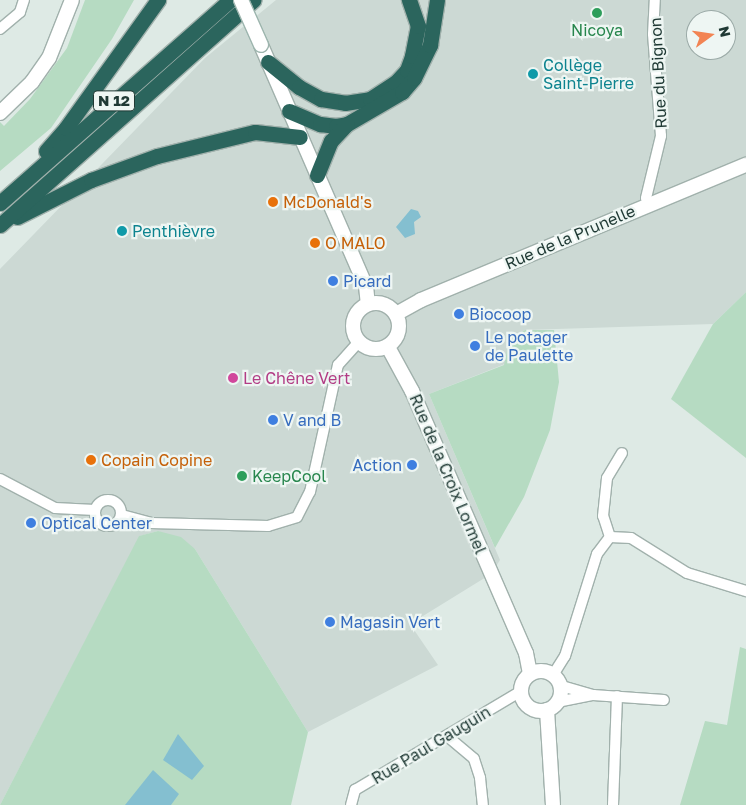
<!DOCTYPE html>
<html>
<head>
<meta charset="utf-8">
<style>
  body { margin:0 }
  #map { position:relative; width:746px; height:805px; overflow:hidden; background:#deeae5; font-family:"Golos Text",sans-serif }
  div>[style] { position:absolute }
  .built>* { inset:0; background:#ccd9d4 }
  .green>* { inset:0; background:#b6dbc2 }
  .water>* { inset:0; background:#84bfd0 }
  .roads { filter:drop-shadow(1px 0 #a1b1ac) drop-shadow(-1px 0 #a1b1ac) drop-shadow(0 1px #a1b1ac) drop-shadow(0 -1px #a1b1ac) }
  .street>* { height:10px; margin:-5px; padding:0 5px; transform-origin:5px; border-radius:5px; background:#fff }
  .street>.ring { margin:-5px; padding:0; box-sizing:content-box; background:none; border:10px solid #fff; border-radius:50% }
  .secondary>* { height:14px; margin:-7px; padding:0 7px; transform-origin:7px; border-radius:7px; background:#fff }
  .secondary>.ring { margin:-7px; padding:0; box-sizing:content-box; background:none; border:14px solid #fff; border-radius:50% }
  .highway>* { height:15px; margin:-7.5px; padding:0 7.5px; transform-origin:7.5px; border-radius:7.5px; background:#2b655d }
  .bridges { filter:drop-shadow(1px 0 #9db5ae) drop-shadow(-1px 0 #9db5ae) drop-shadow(0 1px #9db5ae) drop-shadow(0 -1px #9db5ae) }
  .secondary-bridge>* { height:14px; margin:-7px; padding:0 7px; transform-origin:7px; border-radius:7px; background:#fff }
  .dots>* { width:14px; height:14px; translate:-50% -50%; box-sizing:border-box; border:2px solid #eef6f3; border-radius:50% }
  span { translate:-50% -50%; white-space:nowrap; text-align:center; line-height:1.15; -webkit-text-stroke:4.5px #eef6f3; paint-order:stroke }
  .shield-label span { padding:1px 4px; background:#eef6f3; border:1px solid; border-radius:4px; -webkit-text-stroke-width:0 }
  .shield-label { font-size:15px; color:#1f3934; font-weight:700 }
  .leisure-label { font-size:16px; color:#27864d }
  .left { translate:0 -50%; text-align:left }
  .culture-label { font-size:16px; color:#0d838f }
  .street-label { font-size:16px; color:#1f3934 }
  .food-label { font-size:16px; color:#c56008 }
  .shop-label { font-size:16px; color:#366cbe }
  .right { translate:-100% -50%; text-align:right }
  .hotel-label { font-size:16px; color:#b23c85 }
  .north { position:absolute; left:686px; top:10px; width:50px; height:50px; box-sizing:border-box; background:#eef6f3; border:1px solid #9baaa7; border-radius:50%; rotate:76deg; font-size:14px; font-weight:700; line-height:20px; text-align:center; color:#1f3934 }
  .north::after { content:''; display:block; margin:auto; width:18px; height:22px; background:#f28453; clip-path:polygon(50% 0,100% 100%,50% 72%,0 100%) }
</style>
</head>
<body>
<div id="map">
  <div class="built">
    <div style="clip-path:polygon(evenodd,276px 0,746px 0,746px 292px,713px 324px,525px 330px,509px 341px,505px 364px,429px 394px,500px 560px,491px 574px,410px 624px,438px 665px,308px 732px,195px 549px,158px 531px,140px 536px,0 805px,0 269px,205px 58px,276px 0,696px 20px,726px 20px,726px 50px,696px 50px,696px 20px)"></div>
  </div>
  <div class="green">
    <div style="clip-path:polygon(85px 0,134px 0,112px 39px,51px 128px,0 171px,0 122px,4px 126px,30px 99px,67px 48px)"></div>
    <div style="clip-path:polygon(746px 292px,746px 458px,671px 399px,713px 324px)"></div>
    <div style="clip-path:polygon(525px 330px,554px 330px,559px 382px,550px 430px,524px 497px,495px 548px,429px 394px,504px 365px,509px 341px)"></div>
    <div style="clip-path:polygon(158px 531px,181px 537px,195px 549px,308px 732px,291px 805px,0 805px,139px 536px)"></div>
    <div style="clip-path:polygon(740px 647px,746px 649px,746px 805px,680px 805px,705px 721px,727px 725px)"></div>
  </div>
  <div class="water">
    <div style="clip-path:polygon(411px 209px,418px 211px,421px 217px,414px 222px,415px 234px,405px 238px,396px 227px)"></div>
    <div style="clip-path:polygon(178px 734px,204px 766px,192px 780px,163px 760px)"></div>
    <div style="clip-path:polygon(153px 770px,179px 794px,171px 805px,125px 805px)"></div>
  </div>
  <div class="roads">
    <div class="street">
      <div style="left:0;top:29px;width:26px;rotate:-40deg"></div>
      <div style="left:20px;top:12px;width:13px;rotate:-72deg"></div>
      <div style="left:648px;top:204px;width:6px;rotate:-108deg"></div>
      <div style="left:646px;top:198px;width:64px;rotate:-76.4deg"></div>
      <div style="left:661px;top:136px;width:102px;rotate:-94.5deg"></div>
      <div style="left:653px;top:34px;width:34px;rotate:-87deg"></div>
      <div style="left:0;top:479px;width:62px;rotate:27.8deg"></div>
      <div style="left:55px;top:508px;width:40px;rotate:2.9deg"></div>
      <div class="ring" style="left:95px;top:500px;width:16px;height:16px"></div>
      <div style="left:122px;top:515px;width:30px;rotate:15deg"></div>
      <div style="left:151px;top:523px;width:117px;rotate:1.5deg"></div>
      <div style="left:268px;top:526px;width:30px;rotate:-17deg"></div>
      <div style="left:297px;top:517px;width:28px;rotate:-63deg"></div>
      <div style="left:310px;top:492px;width:130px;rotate:-77.6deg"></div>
      <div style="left:338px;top:365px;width:31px;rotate:-48deg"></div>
      <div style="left:610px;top:537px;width:22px;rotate:-108deg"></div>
      <div style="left:603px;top:516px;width:38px;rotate:-84deg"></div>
      <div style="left:607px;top:478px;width:29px;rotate:-59deg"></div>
      <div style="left:553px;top:675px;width:22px;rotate:-58deg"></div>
      <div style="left:565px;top:656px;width:107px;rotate:-72.6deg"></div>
      <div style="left:597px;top:554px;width:21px;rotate:-53deg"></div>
      <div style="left:610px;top:537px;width:21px;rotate:3deg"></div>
      <div style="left:631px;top:538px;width:66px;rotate:32deg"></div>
      <div style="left:687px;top:573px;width:62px;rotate:17deg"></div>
      <div style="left:593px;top:695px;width:71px;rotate:4deg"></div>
      <div style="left:557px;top:702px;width:37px;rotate:-11deg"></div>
      <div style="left:593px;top:695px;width:35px;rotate:-164deg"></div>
      <div style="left:447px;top:736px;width:35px;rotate:40deg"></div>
      <div style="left:474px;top:759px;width:20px;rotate:72deg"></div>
      <div style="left:480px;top:778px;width:27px;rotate:84deg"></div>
      <div style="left:351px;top:805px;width:16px;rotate:-75deg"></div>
      <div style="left:355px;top:790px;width:193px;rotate:-30.8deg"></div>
      <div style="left:613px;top:805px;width:109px;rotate:-87.9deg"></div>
    </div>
    <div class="secondary">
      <div style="left:261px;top:45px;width:263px;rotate:66.5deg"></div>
      <div style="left:366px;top:286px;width:18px;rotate:84deg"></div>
      <div style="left:0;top:113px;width:45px;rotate:-44.1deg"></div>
      <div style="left:32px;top:82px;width:29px;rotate:-55deg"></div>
      <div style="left:49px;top:58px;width:62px;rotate:-68.4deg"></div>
      <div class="ring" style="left:353px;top:303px;width:32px;height:32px"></div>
      <div style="left:396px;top:314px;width:29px;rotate:-29deg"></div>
      <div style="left:421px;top:300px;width:352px;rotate:-22.6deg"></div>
      <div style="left:388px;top:347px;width:50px;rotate:61.4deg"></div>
      <div style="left:412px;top:391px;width:286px;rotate:66.5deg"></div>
      <div style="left:526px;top:653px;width:21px;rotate:79deg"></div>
      <div class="ring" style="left:521px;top:671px;width:26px;height:26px"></div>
      <div style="left:547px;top:710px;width:95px;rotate:86.4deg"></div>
    </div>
    <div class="highway">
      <div style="left:268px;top:62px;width:40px;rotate:39deg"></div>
      <div style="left:299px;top:87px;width:25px;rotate:29deg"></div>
      <div style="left:321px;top:99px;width:24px;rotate:9deg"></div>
      <div style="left:345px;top:103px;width:25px;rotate:-9deg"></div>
      <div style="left:370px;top:99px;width:30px;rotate:-33deg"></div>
      <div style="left:395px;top:83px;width:18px;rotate:-47deg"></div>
      <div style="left:407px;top:70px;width:15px;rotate:-70deg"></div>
      <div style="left:412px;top:56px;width:31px;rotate:-79deg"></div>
      <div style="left:418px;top:26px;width:28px;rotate:-109deg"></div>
      <div style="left:289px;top:111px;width:34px;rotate:23deg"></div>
      <div style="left:320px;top:124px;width:16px;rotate:7deg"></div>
      <div style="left:336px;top:126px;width:11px;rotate:-10deg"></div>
      <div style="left:347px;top:124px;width:64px;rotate:-30.2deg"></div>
      <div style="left:402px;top:92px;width:18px;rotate:-49deg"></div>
      <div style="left:414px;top:78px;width:37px;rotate:-64deg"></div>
      <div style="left:430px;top:45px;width:46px;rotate:-81.2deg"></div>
      <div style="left:46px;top:151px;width:30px;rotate:-49deg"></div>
      <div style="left:66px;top:128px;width:158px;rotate:-54.3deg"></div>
      <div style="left:317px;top:175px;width:37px;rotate:-68deg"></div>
      <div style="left:331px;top:141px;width:23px;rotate:-47deg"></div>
      <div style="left:0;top:203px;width:307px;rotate:-41.4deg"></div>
      <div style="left:17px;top:217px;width:83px;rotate:-26.6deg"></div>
      <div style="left:91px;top:180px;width:70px;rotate:-20deg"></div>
      <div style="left:157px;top:156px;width:101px;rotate:-13.8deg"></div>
      <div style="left:255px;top:132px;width:45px;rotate:6.3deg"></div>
      <div style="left:0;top:225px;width:339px;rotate:-41.6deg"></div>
    </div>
  </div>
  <div class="bridges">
    <div class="secondary-bridge">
      <div style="left:241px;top:0;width:49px;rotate:66deg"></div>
    </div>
  </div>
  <div class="dots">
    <div style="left:597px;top:13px;background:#2e9e5b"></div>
    <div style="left:533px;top:74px;background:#0f9aa8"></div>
    <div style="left:273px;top:202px;background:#e8710a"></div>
    <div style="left:122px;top:231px;background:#0f9aa8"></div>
    <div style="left:315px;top:243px;background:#e8710a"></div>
    <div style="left:333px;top:281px;background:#3f7fe0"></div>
    <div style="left:459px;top:314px;background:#3f7fe0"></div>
    <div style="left:475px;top:346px;background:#3f7fe0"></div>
    <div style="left:233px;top:378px;background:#d1479c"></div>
    <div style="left:273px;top:420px;background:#3f7fe0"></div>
    <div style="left:91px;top:460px;background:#e8710a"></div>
    <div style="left:412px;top:465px;background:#3f7fe0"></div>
    <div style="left:242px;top:476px;background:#2e9e5b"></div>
    <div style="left:31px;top:523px;background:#3f7fe0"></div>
    <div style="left:330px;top:622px;background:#3f7fe0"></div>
  </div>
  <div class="shield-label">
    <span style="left:114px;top:101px">N 12</span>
  </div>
  <div class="leisure-label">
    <span style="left:597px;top:30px">Nicoya</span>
    <span class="left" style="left:252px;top:476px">KeepCool</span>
  </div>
  <div class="culture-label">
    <span class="left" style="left:543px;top:74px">Collège<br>Saint-Pierre</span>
    <span class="left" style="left:132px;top:231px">Penthièvre</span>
  </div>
  <div class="street-label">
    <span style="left:658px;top:73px;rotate:-93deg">Rue du Bignon</span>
    <span style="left:570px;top:237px;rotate:-23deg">Rue de la Prunelle</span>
    <span style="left:448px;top:474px;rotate:67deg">Rue de la Croix Lormel</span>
    <span style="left:431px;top:745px;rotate:-31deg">Rue Paul Gauguin</span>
  </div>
  <div class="food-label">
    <span class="left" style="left:283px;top:202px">McDonald's</span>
    <span class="left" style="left:325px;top:243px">O MALO</span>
    <span class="left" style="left:101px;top:460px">Copain Copine</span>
  </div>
  <div class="shop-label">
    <span class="left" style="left:343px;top:281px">Picard</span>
    <span class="left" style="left:469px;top:314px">Biocoop</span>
    <span class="left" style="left:485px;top:346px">Le potager<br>de Paulette</span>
    <span class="left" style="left:283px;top:420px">V and B</span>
    <span class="right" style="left:402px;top:465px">Action</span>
    <span class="left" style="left:41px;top:523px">Optical Center</span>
    <span class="left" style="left:340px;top:622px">Magasin Vert</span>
  </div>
  <div class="hotel-label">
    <span class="left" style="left:243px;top:378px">Le Chêne Vert</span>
  </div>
  <div class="north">N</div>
</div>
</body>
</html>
